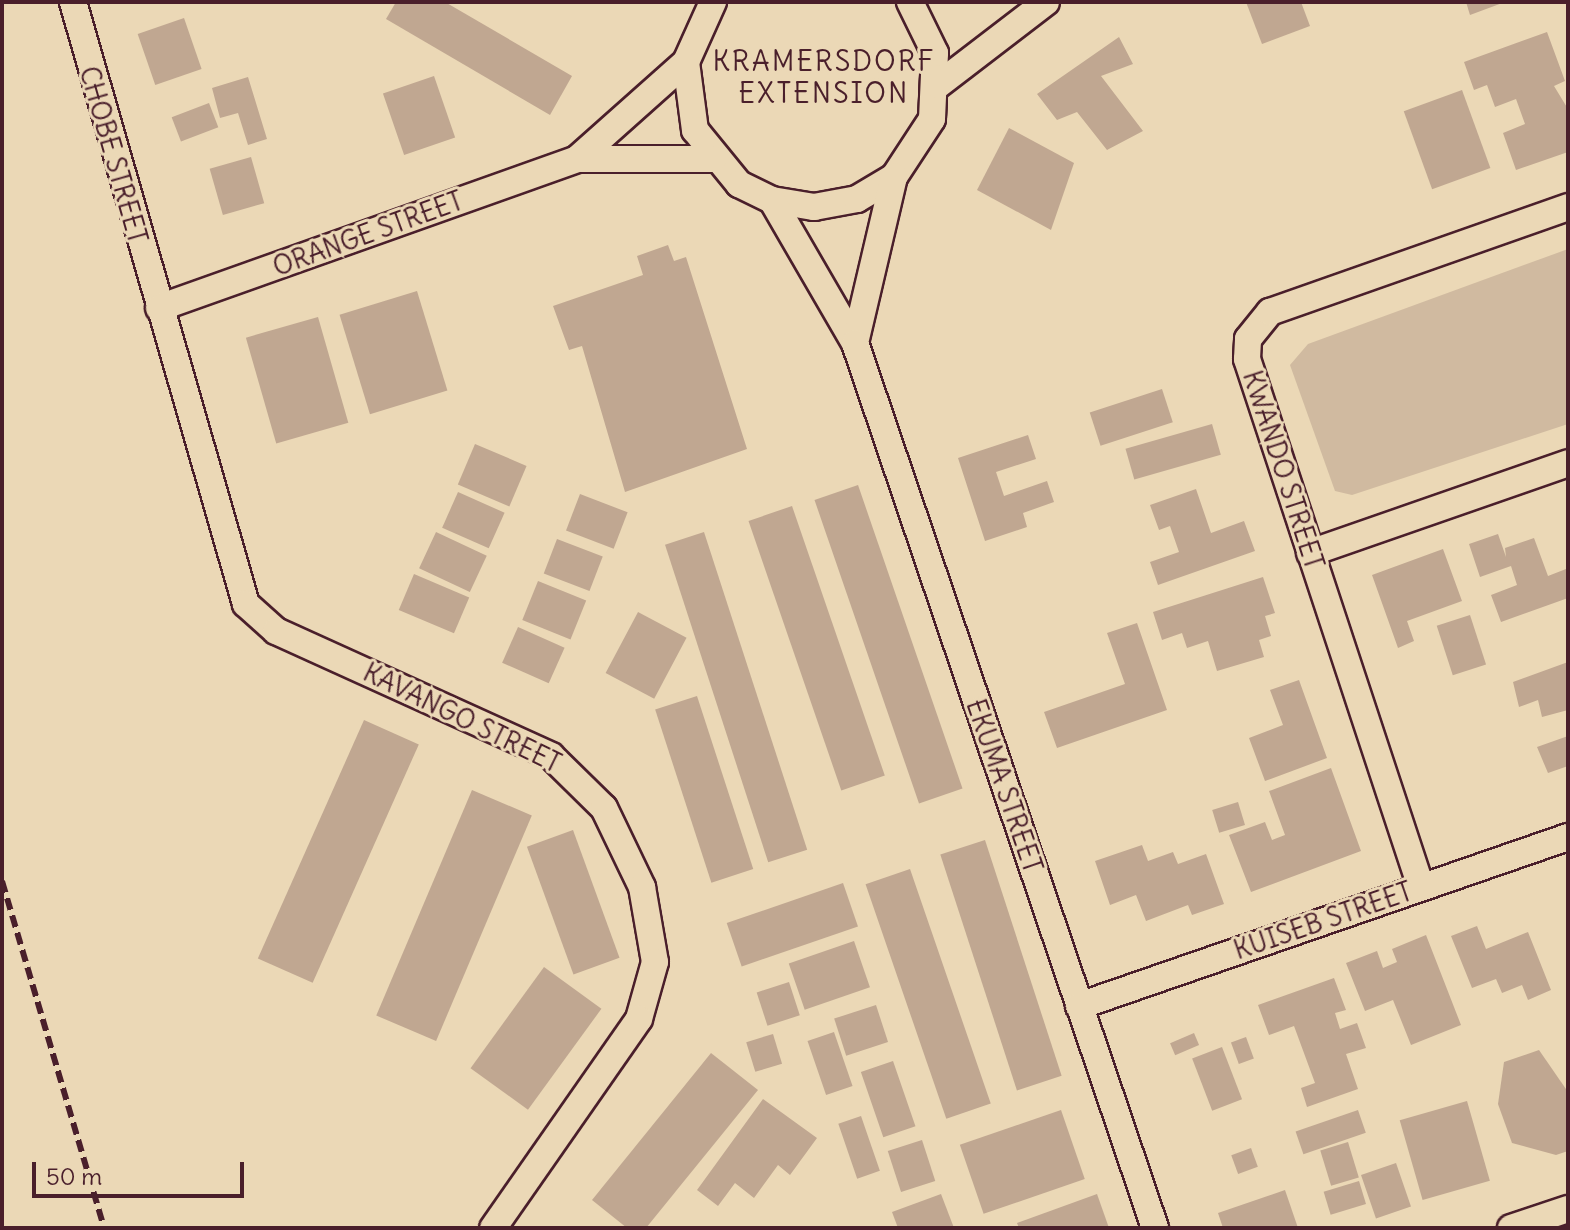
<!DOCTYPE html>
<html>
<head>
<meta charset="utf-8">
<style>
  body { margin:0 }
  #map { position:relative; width:1570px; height:1230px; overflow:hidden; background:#ebd8b6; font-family:Delius,sans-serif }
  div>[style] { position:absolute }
  .green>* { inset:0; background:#d0baa0 }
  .building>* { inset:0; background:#c0a791; transform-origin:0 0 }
  .roads { filter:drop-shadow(2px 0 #4a1f2b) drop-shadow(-2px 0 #4a1f2b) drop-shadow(0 2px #4a1f2b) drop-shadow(0 -2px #4a1f2b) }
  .minor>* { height:26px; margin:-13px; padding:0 13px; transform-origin:13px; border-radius:13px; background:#ebd8b6 }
  .rail>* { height:6px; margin-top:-3px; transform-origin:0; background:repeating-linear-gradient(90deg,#4a1f2b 0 12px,transparent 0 18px) }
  span { translate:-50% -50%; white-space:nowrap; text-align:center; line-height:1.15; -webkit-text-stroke:6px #ebd8b6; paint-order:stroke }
  .street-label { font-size:26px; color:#4a1f2b }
  .neighbourhood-label { font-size:28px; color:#4a1f2b; letter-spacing:2px }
  .frame { position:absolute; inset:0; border:4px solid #4a1f2b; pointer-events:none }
  .scale { position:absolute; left:32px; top:1162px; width:212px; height:36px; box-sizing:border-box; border:4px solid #4a1f2b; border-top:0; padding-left:10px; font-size:24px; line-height:28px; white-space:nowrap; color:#4a1f2b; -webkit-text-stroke:6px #ebd8b6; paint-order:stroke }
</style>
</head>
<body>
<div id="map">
  <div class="green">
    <div style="clip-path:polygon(1568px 249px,1568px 424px,1352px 495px,1335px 491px,1290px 365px,1308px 344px)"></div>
  </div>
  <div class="building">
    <div style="clip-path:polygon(396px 2px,445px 2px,572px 76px,550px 115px,386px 19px)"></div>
    <div style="clip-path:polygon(1246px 2px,1301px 2px,1310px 26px,1262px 44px)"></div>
    <div style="clip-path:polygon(1466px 2px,1505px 2px,1470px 15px)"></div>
    <div style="left:184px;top:18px;width:54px;height:49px;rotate:71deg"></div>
    <div style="clip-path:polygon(1547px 32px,1565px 81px,1554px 86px,1568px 109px,1568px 152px,1516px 170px,1503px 133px,1525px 124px,1516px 99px,1495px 107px,1487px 85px,1474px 90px,1464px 62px)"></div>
    <div style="clip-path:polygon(1119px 37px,1133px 64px,1101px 76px,1143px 131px,1107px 150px,1077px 112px,1057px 120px,1037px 94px)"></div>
    <div style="left:434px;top:76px;width:65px;height:54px;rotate:71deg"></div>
    <div style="clip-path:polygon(248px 77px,267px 139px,248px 145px,238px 113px,220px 118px,212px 88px)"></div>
    <div style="left:1462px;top:90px;width:83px;height:62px;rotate:70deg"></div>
    <div style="left:209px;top:103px;width:26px;height:40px;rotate:69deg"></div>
    <div style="clip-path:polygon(1009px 128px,1074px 163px,1051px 230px,977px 190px)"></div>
    <div style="left:251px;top:157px;width:48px;height:43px;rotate:74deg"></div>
    <div style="clip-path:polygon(668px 245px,674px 261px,686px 257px,747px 449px,625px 492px,582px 346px,569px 350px,553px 306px,643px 275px,637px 256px)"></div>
    <div style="left:417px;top:291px;width:104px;height:81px;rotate:73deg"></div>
    <div style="left:318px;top:317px;width:110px;height:75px;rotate:74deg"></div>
    <div style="left:1162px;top:389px;width:35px;height:76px;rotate:72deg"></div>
    <div style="left:1212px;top:424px;width:32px;height:90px;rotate:74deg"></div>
    <div style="clip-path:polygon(1028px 435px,1036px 459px,996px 472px,1004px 496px,1047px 481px,1054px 502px,1023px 513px,1027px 527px,985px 541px,958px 458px)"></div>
    <div style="left:475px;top:444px;width:56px;height:44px;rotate:23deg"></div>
    <div style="left:858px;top:485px;width:321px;height:46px;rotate:71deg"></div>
    <div style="clip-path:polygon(1196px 489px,1211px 533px,1244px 521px,1255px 551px,1158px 585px,1150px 562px,1179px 552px,1170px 526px,1159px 530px,1150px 505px)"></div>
    <div style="left:458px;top:492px;width:51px;height:39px;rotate:24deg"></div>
    <div style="left:580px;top:494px;width:51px;height:39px;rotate:21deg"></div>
    <div style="left:792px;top:506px;width:285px;height:46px;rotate:71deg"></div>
    <div style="left:436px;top:532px;width:56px;height:40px;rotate:25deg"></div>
    <div style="left:704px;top:532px;width:334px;height:41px;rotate:72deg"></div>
    <div style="clip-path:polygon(1498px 534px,1506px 557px,1505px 548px,1534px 538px,1548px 576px,1566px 569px,1568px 598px,1501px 622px,1491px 595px,1517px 585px,1511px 566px,1480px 577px,1469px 544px)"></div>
    <div style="left:557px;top:539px;width:49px;height:37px;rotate:21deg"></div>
    <div style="clip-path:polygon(1443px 549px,1462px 601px,1407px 621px,1414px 641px,1398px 648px,1372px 575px)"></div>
    <div style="left:414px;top:574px;width:60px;height:39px;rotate:23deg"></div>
    <div style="clip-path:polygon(1263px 577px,1275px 613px,1265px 616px,1271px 636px,1259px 640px,1264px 657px,1217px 671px,1208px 641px,1187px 648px,1182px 633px,1162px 640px,1153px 612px)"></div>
    <div style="left:538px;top:581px;width:52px;height:42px;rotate:22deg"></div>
    <div style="left:638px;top:612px;width:55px;height:69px;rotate:28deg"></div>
    <div style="left:1470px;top:615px;width:52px;height:35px;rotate:72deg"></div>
    <div style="clip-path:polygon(1137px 623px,1167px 710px,1057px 748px,1044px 712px,1125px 684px,1107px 633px)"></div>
    <div style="left:518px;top:627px;width:51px;height:39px;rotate:24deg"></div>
    <div style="clip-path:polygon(1568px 662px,1568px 710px,1542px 717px,1538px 700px,1519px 707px,1513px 682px)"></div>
    <div style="clip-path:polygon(1299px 680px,1327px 758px,1265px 781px,1249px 738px,1283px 725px,1270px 690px)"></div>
    <div style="left:697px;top:696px;width:182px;height:44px;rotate:72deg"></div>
    <div style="left:364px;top:720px;width:60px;height:261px;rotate:24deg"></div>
    <div style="clip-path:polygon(1568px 736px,1568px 766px,1548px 773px,1537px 747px)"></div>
    <div style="clip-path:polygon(1331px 768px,1361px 851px,1251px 892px,1229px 835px,1265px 822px,1272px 840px,1285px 835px,1269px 791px)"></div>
    <div style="left:472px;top:790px;width:65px;height:245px;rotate:23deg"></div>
    <div style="left:1238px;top:802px;width:24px;height:27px;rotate:73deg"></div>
    <div style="left:573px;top:830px;width:136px;height:49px;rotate:70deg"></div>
    <div style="left:985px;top:840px;width:248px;height:47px;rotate:72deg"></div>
    <div style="clip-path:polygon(1142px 845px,1148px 861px,1173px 852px,1178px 864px,1206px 854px,1224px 904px,1192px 915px,1188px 905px,1146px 921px,1136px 895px,1110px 905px,1095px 861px)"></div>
    <div style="left:910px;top:869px;width:248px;height:47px;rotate:71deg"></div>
    <div style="left:843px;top:883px;width:46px;height:123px;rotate:71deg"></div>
    <div style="clip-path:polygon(1477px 926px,1486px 949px,1528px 932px,1551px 990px,1528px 1000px,1522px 985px,1502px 993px,1496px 979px,1472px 988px,1451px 936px)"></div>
    <div style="clip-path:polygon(1426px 935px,1461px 1025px,1411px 1045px,1393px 1000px,1365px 1011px,1346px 963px,1377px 951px,1383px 968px,1397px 962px,1392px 949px)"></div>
    <div style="left:854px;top:941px;width:49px;height:69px;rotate:71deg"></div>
    <div style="left:544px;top:967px;width:71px;height:125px;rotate:36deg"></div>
    <div style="clip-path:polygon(1334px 978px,1346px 1010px,1335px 1013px,1340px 1029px,1357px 1023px,1366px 1048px,1346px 1054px,1358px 1089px,1307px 1107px,1301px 1088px,1315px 1083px,1294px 1026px,1269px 1035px,1258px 1005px)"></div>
    <div style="left:789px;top:982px;width:35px;height:34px;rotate:72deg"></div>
    <div style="left:876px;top:1005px;width:39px;height:44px;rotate:72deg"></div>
    <div style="left:834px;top:1032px;width:57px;height:28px;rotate:71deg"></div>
    <div style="left:1194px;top:1033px;width:13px;height:26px;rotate:67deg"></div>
    <div style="left:773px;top:1034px;width:31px;height:28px;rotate:73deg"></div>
    <div style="left:1246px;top:1037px;width:23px;height:16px;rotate:70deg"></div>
    <div style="left:1222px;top:1047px;width:56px;height:32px;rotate:69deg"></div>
    <div style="clip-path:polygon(1539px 1050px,1568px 1092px,1568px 1151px,1556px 1155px,1512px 1143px,1498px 1104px,1504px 1062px)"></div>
    <div style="clip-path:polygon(711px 1053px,758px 1090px,646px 1228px,627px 1228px,592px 1200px)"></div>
    <div style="left:893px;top:1061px;width:69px;height:34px;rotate:71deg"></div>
    <div style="clip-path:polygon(763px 1099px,817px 1138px,790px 1175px,778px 1165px,754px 1198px,735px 1183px,718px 1206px,697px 1190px)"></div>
    <div style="left:1467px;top:1101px;width:83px;height:70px;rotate:74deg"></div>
    <div style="left:1061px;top:1110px;width:73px;height:107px;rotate:71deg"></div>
    <div style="left:1358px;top:1110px;width:24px;height:66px;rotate:71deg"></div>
    <div style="left:861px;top:1116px;width:58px;height:24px;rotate:71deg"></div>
    <div style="left:922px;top:1140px;width:43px;height:36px;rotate:72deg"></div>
    <div style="left:1348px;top:1142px;width:37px;height:29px;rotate:73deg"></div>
    <div style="left:1251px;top:1148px;width:20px;height:21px;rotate:70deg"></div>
    <div style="left:1396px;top:1163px;width:46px;height:37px;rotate:71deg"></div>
    <div style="left:1359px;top:1181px;width:24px;height:37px;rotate:73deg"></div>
    <div style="clip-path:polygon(1285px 1190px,1298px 1228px,1223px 1228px,1218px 1213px)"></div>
    <div style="clip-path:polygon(941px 1194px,954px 1228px,898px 1228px,892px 1212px)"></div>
    <div style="clip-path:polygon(1097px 1194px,1109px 1228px,1019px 1228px,1017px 1223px)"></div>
  </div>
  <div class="roads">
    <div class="minor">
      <div style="left:73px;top:2px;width:626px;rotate:73.97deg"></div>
      <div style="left:246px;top:604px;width:40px;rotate:42deg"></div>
      <div style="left:276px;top:631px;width:302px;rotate:24.4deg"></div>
      <div style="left:551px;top:756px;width:74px;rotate:44.5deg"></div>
      <div style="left:604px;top:808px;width:88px;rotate:64.3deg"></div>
      <div style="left:642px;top:887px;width:76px;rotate:80.2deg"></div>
      <div style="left:655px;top:962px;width:59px;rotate:105.7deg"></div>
      <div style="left:639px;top:1019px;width:255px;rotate:124.9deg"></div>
      <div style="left:713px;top:2px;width:66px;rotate:114.2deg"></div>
      <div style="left:686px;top:62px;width:69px;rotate:82.5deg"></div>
      <div style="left:695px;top:130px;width:70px;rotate:50.8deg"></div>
      <div style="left:739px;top:184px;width:37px;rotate:26deg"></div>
      <div style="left:772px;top:200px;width:43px;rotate:9.5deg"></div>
      <div style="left:814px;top:207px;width:44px;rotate:-10.5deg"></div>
      <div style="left:857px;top:199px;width:43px;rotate:-30.7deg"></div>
      <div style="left:894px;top:177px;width:69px;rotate:-56.8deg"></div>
      <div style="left:932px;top:119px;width:66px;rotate:-87.4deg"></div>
      <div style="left:935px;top:53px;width:57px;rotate:-116.1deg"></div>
      <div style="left:938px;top:85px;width:136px;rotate:-37.5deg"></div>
      <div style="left:577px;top:159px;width:146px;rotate:-41.7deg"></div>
      <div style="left:772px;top:200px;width:165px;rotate:59.9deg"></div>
      <div style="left:855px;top:343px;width:171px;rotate:-76.8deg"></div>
      <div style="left:159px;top:308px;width:444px;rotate:-19.6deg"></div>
      <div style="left:577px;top:159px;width:136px"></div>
      <div style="left:855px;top:343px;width:934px;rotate:71.27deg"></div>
      <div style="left:1310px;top:553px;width:273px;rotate:-19.2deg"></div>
      <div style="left:1421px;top:887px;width:556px;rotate:-108.24deg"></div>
      <div style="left:1247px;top:359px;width:20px;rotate:-87deg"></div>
      <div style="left:1248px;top:339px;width:35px;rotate:-51deg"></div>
      <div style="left:1270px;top:312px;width:316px;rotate:-19.4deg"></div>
      <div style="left:1079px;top:1006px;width:517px;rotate:-19.07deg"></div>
      <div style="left:1511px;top:1228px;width:60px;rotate:-18.4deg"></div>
    </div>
  </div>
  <div class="rail">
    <div style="left:2px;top:881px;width:362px;rotate:73.6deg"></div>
  </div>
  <div class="street-label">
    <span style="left:113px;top:155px;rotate:74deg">CHOBE STREET</span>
    <span style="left:368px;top:234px;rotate:-20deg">ORANGE STREET</span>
    <span style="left:1283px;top:470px;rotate:72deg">KWANDO STREET</span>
    <span style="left:462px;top:718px;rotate:26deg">KAVANGO STREET</span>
    <span style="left:1004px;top:786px;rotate:71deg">EKUMA STREET</span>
    <span style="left:1323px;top:921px;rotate:-19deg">KUISEB STREET</span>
  </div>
  <div class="neighbourhood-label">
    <span style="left:824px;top:77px">KRAMERSDORF<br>EXTENSION</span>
  </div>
  <div class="frame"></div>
  <div class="scale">50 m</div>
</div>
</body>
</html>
